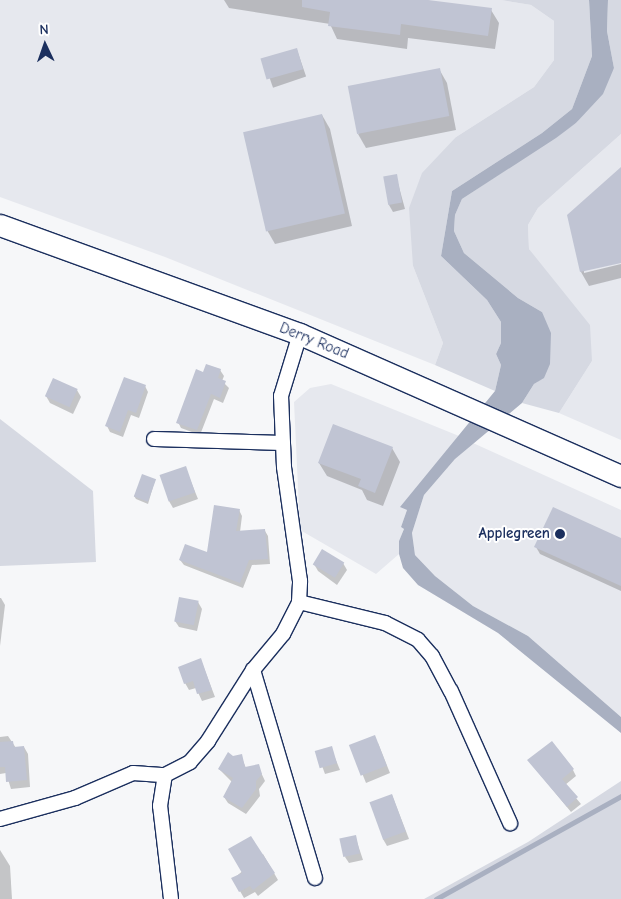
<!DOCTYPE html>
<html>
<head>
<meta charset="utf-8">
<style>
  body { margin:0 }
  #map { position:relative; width:621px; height:899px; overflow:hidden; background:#f6f7f9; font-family:"Comic Neue",sans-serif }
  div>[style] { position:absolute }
  .built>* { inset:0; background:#e6e8ee }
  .green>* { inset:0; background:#d6d9e2 }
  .water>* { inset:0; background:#a9b0c1 }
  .shadow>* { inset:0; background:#0003; transform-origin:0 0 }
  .stream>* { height:5px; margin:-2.5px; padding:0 2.5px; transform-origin:2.5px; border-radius:2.5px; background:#a9b0c1 }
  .building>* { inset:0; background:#c0c4d3; transform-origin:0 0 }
  .roads { filter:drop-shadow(1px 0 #1b2f5e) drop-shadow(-1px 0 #1b2f5e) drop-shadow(0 1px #1b2f5e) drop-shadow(0 -1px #1b2f5e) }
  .minor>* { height:14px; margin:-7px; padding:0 7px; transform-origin:7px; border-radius:7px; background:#fff }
  .primary>* { height:21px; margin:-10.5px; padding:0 10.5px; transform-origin:10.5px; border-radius:10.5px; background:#fff }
  .dots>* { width:14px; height:14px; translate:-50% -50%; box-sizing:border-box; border:2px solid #fff; border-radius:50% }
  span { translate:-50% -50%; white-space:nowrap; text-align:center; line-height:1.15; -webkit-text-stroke:4px #fff; paint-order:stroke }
  .street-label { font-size:15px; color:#1b2f5e }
  .poi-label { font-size:15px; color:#1b2f5e; font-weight:700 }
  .right { translate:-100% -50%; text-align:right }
  .north { position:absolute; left:20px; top:20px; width:50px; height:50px; -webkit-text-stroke:4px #fff; paint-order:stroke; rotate:357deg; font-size:14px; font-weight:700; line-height:20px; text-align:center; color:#1b2f5e }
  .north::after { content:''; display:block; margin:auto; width:18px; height:22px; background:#1b2f5e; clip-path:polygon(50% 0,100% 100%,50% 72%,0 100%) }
</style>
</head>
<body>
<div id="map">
  <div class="built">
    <div style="clip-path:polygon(0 0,501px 0,531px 5px,554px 21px,554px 60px,534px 87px,456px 137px,413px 266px,443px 343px,435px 365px,165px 257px,0 197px)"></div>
    <div style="clip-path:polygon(621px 134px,621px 440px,559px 413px,592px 361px,529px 249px,528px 225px,538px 208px)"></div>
    <div style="clip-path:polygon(331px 384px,459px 436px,401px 507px,407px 510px,401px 527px,404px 529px,399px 541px,399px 554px,376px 574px,300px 530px,294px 402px,310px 388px)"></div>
    <div style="clip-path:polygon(473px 443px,621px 510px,621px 717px,528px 636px,473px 606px,435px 576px,415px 555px,412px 533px,424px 495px,455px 459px)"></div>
  </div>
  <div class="green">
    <div style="clip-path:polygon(501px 0,589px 0,592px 56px,572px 109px,542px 133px,452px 191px,441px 256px,487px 300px,501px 322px,501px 343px,496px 354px,501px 365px,495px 391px,435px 365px,443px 343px,413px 266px,409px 208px,422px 173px,456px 137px,534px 87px,554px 60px,554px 21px,531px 5px)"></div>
    <div style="clip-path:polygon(608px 0,621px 0,621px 134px,538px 208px,528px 225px,529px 249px,590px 325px,592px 361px,559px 413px,522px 403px,534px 384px,544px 377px,542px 312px,518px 298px,464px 253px,454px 231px,455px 215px,462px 199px,576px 123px,588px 108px,614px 68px,607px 31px)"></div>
    <div style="clip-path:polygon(0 419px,93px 491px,96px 562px,0 566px)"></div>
    <div style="clip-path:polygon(621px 781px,621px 899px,424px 899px,528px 842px)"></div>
  </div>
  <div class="water">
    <div style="clip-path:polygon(589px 0,608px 0,607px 31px,614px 68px,603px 94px,576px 123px,556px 138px,462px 199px,455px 215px,454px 231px,464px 253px,518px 298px,542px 312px,551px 333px,550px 364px,544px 378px,534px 384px,522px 403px,455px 459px,424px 495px,412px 533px,415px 555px,435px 576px,473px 606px,528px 636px,621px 717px,621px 733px,498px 633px,418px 585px,403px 568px,399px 554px,399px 541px,404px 529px,401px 527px,407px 510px,400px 507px,495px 391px,501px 365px,496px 354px,501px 343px,501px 322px,487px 300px,441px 256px,452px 191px,542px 133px,572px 109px,592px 56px)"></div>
  </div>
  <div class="shadow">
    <div style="clip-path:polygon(224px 0,424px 0,491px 10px,499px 23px,495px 49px,408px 38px,407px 49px,337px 39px,330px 24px,229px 8px)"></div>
    <div style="left:297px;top:50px;width:28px;height:35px;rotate:71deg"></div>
    <div style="clip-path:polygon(439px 69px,447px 83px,456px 130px,366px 148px,358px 134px)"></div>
    <div style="clip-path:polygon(322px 115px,330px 129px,352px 226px,275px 244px,267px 230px,245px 133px)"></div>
    <div style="clip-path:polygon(621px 174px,621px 261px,584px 270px,584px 273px,621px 264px,621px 278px,589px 286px,581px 272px,569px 215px)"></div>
    <div style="clip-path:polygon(396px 176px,405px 209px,393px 212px,389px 205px)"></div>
    <div style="clip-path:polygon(220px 370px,224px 376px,222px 381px,229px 388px,223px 403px,214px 399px,200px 435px,181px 428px,178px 422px)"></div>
    <div style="clip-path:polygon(145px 386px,148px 392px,139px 418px,131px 415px,123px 437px,110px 432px,107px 426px)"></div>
    <div style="clip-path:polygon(77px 390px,81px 397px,73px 414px,50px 403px,46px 396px)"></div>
    <div style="clip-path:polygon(392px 448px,400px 462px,383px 506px,367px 500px,362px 490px,327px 476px,319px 463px)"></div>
    <div style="clip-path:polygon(185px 467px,198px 499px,173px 508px,169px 501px)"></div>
    <div style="clip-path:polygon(155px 480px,148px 504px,136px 499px,134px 496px)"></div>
    <div style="clip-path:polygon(239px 510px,242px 516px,240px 532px,265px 531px,268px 536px,270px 564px,252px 565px,243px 588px,184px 565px,180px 560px,208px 554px)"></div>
    <div style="clip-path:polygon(621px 539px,621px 591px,540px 554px,536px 547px)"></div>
    <div style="clip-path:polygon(343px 563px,347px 570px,337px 585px,318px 571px,314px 564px)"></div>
    <div style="clip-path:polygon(1px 598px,5px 605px,0 646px,0 598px)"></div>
    <div style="clip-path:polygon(198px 602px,202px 609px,197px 631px,179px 627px,175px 621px)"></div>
    <div style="clip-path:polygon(201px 660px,215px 697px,202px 701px,196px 688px,189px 690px,185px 683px)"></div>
    <div style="clip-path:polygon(8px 736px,16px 748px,24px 747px,28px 754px,30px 787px,11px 789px,6px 773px,0 774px,0 737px)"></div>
    <div style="clip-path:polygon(378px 743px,390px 773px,366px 783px,351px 746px)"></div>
    <div style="clip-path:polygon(331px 748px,340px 770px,325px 774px,317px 752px)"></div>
    <div style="clip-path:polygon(241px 756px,246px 768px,258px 766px,265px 781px,259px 789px,260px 796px,246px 814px,228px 803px,224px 797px,232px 782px,219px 769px,233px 757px)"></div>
    <div style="clip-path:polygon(529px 761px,573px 770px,576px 776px,565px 785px,581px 804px,571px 812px)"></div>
    <div style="clip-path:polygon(392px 795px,409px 839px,387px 846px,383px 839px)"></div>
    <div style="clip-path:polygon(355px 836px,363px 860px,349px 863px,345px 857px)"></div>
    <div style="clip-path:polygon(0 850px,10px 866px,12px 899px,0 899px)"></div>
    <div style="clip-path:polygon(263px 854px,278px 880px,258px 896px,255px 892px,244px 898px,233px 879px)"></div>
  </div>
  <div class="stream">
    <div style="left:436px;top:899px;width:212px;rotate:-29.1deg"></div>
  </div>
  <div class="building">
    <div style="clip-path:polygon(302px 0,428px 0,492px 8px,488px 36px,401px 24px,400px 35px,328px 26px,330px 12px,302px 7px)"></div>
    <div style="left:297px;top:48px;width:22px;height:38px;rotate:74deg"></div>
    <div style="left:440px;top:68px;width:49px;height:94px;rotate:79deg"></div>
    <div style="left:322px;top:114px;width:102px;height:81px;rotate:77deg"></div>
    <div style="clip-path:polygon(621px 167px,621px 263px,580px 272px,567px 215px)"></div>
    <div style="left:397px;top:174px;width:29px;height:14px;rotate:80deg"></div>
    <div style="clip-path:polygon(206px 364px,221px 369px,218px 378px,226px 381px,220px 398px,211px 394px,197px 430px,176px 423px,196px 369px,203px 372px)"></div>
    <div style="clip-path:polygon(124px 377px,146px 385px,136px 413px,128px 410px,120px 432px,105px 426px)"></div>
    <div style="left:53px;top:378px;width:27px;height:20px;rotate:24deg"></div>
    <div style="clip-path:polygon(333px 424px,393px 447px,375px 493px,358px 486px,361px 479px,318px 463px)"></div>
    <div style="left:186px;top:466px;width:28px;height:28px;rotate:71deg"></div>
    <div style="left:142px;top:474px;width:15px;height:24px;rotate:20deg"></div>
    <div style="clip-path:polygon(214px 505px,240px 509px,236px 531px,265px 529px,268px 559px,249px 560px,240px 583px,179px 560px,185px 544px,207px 552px)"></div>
    <div style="clip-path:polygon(553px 507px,621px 538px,621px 586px,534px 547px)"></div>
    <div style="left:322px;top:549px;width:26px;height:18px;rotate:31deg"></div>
    <div style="left:179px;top:597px;width:20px;height:25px;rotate:11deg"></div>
    <div style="clip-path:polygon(201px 658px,212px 690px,197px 694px,193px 681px,184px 684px,178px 667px)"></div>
    <div style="left:375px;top:735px;width:33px;height:28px;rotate:69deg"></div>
    <div style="clip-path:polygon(13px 741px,14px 747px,24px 746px,27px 780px,6px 782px,5px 767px,0 767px,0 742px)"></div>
    <div style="clip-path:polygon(552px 741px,574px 769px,562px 779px,578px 797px,567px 807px,527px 760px)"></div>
    <div style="left:332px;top:746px;width:18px;height:18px;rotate:74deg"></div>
    <div style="clip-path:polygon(228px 752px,233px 756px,242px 754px,245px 767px,259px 764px,262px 774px,256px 781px,256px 789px,242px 808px,223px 797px,233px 778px,218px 769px)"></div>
    <div style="left:392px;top:794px;width:40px;height:24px;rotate:70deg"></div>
    <div style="left:356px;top:835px;width:19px;height:17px;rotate:78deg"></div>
    <div style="clip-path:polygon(251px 836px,275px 873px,253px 890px,250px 886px,239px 892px,231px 878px,242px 873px,228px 849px)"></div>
  </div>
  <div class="roads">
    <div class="minor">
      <div style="left:154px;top:439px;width:129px;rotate:1.8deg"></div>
      <div style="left:299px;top:602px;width:89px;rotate:13.7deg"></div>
      <div style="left:385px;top:623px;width:37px;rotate:27deg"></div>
      <div style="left:418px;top:640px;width:21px;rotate:49deg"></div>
      <div style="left:432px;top:656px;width:40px;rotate:62deg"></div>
      <div style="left:451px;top:691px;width:145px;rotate:65.9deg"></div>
      <div style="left:253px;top:670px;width:217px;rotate:73.4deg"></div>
      <div style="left:0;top:819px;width:78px;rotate:-15.6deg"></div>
      <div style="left:75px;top:798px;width:63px;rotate:-23.3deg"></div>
      <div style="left:133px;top:773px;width:32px;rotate:4deg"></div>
      <div style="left:171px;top:899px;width:94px;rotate:-96.7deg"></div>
      <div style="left:160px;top:806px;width:31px;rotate:-81deg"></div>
      <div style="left:165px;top:775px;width:28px;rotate:-27deg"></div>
      <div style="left:190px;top:762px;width:28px;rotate:-49deg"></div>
      <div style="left:208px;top:741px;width:84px;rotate:-57.6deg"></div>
      <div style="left:253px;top:670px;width:47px;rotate:-50.2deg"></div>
      <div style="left:283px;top:634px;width:36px;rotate:-63deg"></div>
      <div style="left:299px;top:602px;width:21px;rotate:-87deg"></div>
      <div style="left:300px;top:581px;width:115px;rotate:-98deg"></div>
      <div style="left:284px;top:467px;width:71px;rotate:-92.4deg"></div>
      <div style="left:281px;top:396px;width:65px;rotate:-73deg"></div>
    </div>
    <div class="primary">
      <div style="left:0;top:225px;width:319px;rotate:20deg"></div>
      <div style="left:300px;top:334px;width:351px;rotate:23.9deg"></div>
    </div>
  </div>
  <div class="dots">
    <div style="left:560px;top:534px;background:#1b2f5e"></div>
  </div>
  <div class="street-label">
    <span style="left:314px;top:341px;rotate:22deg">Derry Road</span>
  </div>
  <div class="poi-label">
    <span class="right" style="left:550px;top:534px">Applegreen</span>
  </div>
  <div class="north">N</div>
</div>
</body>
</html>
